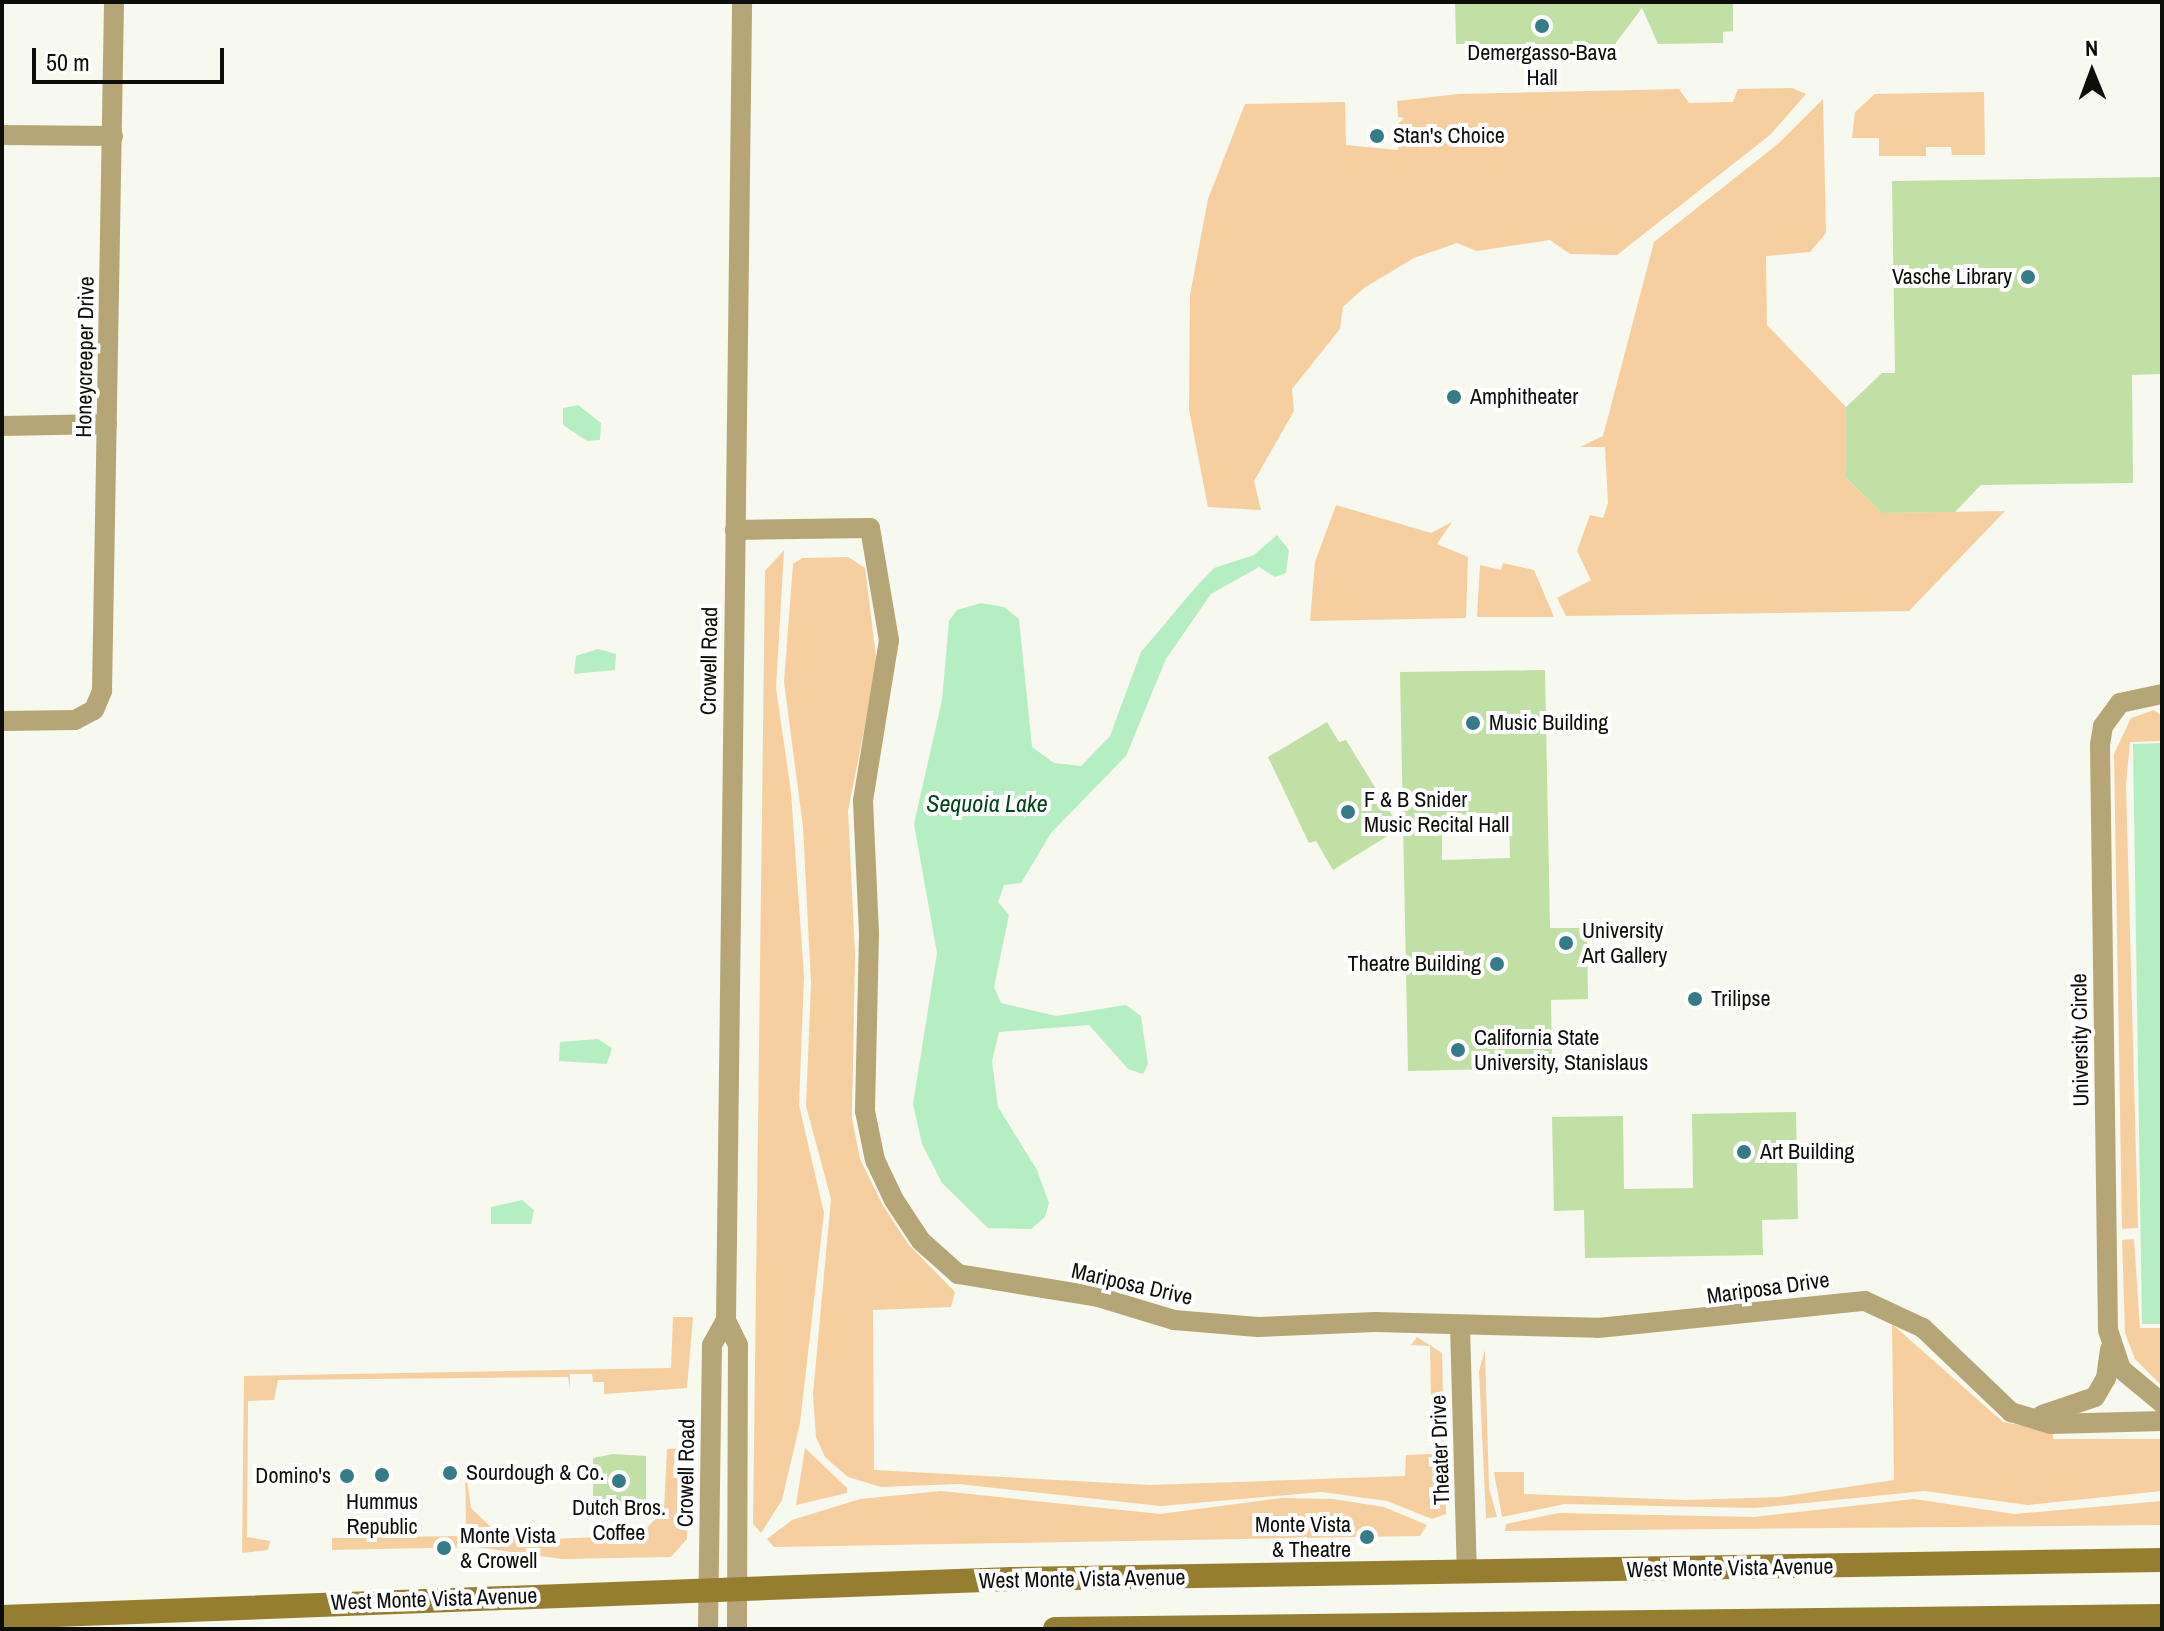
<!DOCTYPE html>
<html>
<head>
<meta charset="utf-8">
<style>
  body { margin:0 }
  #map { position:relative; width:2164px; height:1631px; overflow:hidden; background:#f7f8ee; font-family:"Archivo Narrow",sans-serif }
  div>[style] { position:absolute }
  .green>* { inset:0; background:#f6cfa1 }
  .water>* { inset:0; background:#b5efc1 }
  .building>* { inset:0; background:#c1e0a5 }
  .minor>* { height:20px; margin:-10px; padding:0 10px; transform-origin:10px; border-radius:10px; background:#b6a677 }
  .secondary>* { height:24px; margin:-12px; padding:0 12px; transform-origin:12px; border-radius:12px; background:#967e31 }
  .dots>* { width:22px; height:22px; translate:-50% -50%; box-sizing:border-box; border:4px solid #fff; border-radius:50% }
  span { translate:-50% -50%; white-space:nowrap; text-align:center; line-height:1.15; -webkit-text-stroke:8px #fff; paint-order:stroke }
  .poi-label { font-size:22px; color:#0d0e0a }
  .left { translate:0 -50%; text-align:left }
  .right { translate:-100% -50%; text-align:right }
  .street-label { font-size:22px; color:#0d0e0a }
  .water-label { font-size:24px; color:#00451c; font-style:italic }
  .frame { position:absolute; inset:0; border:4px solid #0d0e0a; pointer-events:none }
  .north { position:absolute; left:2052px; top:32px; width:80px; height:80px; -webkit-text-stroke:6px #fff; paint-order:stroke; rotate:359deg; font-size:22px; font-weight:700; line-height:32px; text-align:center; color:#0d0e0a }
  .north::after { content:''; display:block; margin:auto; width:28px; height:36px; background:#0d0e0a; clip-path:polygon(50% 0,100% 100%,50% 72%,0 100%) }
  .scale { position:absolute; left:32px; top:48px; width:192px; height:36px; box-sizing:border-box; border:4px solid #0d0e0a; border-top:0; padding-left:10px; font-size:24px; line-height:28px; white-space:nowrap; color:#0d0e0a; -webkit-text-stroke:6px #fff; paint-order:stroke }
</style>
</head>
<body>
<div id="map">
  <div class="green">
    <div style="clip-path:polygon(1792px 88px,1806px 94px,1770px 135px,1617px 255px,1570px 254px,1550px 240px,1477px 251px,1457px 243px,1414px 258px,1364px 288px,1343px 307px,1340px 329px,1292px 389px,1294px 411px,1254px 481px,1261px 510px,1208px 507px,1189px 410px,1190px 295px,1208px 199px,1245px 104px,1345px 102px,1346px 145px,1398px 150px,1398px 124px,1404px 118px,1398px 117px,1397px 101px,1458px 94px,1679px 89px,1689px 103px,1733px 102px,1738px 89px)"></div>
    <div style="clip-path:polygon(1984px 92px,1985px 155px,1952px 155px,1951px 147px,1926px 147px,1926px 156px,1879px 156px,1879px 138px,1852px 138px,1855px 112px,1875px 94px)"></div>
    <div style="clip-path:polygon(1823px 99px,1826px 233px,1810px 252px,1766px 256px,1767px 325px,1846px 407px,1846px 478px,1882px 513px,2005px 511px,1909px 611px,1566px 616px,1557px 598px,1591px 580px,1577px 551px,1590px 515px,1603px 518px,1608px 503px,1605px 447px,1580px 447px,1603px 436px,1654px 242px,1779px 143px)"></div>
    <div style="clip-path:polygon(1336px 505px,1431px 533px,1452px 522px,1437px 544px,1468px 557px,1466px 618px,1310px 621px,1315px 562px)"></div>
    <div style="clip-path:polygon(784px 550px,776px 688px,791px 792px,804px 976px,799px 1105px,824px 1213px,800px 1423px,782px 1500px,761px 1533px,753px 1524px,765px 571px)"></div>
    <div style="clip-path:polygon(848px 557px,865px 568px,877px 665px,848px 811px,855px 954px,852px 1118px,860px 1159px,882px 1204px,908px 1244px,955px 1292px,951px 1307px,873px 1310px,874px 1470px,1150px 1485px,1405px 1476px,1406px 1455px,1432px 1454px,1430px 1346px,1411px 1345px,1417px 1337px,1442px 1353px,1446px 1514px,1432px 1519px,1387px 1501px,1322px 1492px,1161px 1506px,959px 1484px,881px 1487px,848px 1477px,825px 1457px,816px 1437px,813px 1394px,831px 1199px,806px 1106px,811px 983px,803px 827px,784px 682px,793px 564px,802px 558px)"></div>
    <div style="clip-path:polygon(1503px 563px,1534px 570px,1554px 617px,1477px 617px,1480px 565px,1501px 570px)"></div>
    <div style="clip-path:polygon(2154px 710px,2162px 716px,2162px 741px,2130px 742px,2126px 784px,2138px 1228px,2122px 1229px,2114px 754px,2131px 718px)"></div>
    <div style="clip-path:polygon(2134px 1239px,2140px 1328px,2162px 1328px,2162px 1386px,2135px 1359px,2125px 1333px,2122px 1240px)"></div>
    <div style="clip-path:polygon(673px 1317px,693px 1317px,687px 1388px,604px 1394px,604px 1382px,593px 1382px,592px 1374px,570px 1374px,570px 1389px,568px 1377px,278px 1380px,274px 1400px,248px 1401px,247px 1537px,270px 1541px,268px 1550px,242px 1553px,244px 1376px,671px 1368px)"></div>
    <div style="clip-path:polygon(1892px 1324px,2003px 1422px,2053px 1431px,2053px 1439px,2162px 1439px,2162px 1491px,2028px 1505px,1924px 1491px,1755px 1508px,1565px 1504px,1502px 1517px,1494px 1472px,1524px 1472px,1524px 1494px,1687px 1500px,1780px 1497px,1894px 1480px)"></div>
    <div style="clip-path:polygon(1485px 1350px,1489px 1488px,1497px 1517px,1486px 1518px,1479px 1371px)"></div>
    <div style="clip-path:polygon(689px 1448px,687px 1539px,671px 1557px,562px 1559px,477px 1547px,332px 1550px,332px 1538px,458px 1536px,466px 1529px,465px 1466px,471px 1508px,493px 1529px,553px 1539px,640px 1535px,664px 1510px,667px 1449px)"></div>
    <div style="clip-path:polygon(805px 1448px,847px 1488px,847px 1493px,796px 1505px)"></div>
    <div style="clip-path:polygon(941px 1491px,1160px 1514px,1281px 1498px,1333px 1499px,1384px 1507px,1427px 1525px,1420px 1536px,774px 1547px,767px 1539px,792px 1520px,860px 1499px)"></div>
    <div style="clip-path:polygon(1914px 1499px,2014px 1514px,2162px 1501px,2162px 1525px,1505px 1531px,1506px 1524px,1558px 1513px,1754px 1517px)"></div>
  </div>
  <div class="water">
    <div style="clip-path:polygon(578px 405px,601px 423px,600px 440px,587px 441px,563px 425px,563px 408px)"></div>
    <div style="clip-path:polygon(1277px 535px,1289px 550px,1286px 573px,1275px 577px,1259px 567px,1211px 594px,1166px 659px,1126px 756px,1051px 833px,1021px 883px,1004px 885px,998px 902px,1009px 915px,994px 987px,1001px 1003px,1056px 1016px,1126px 1005px,1141px 1016px,1148px 1064px,1143px 1074px,1128px 1069px,1089px 1025px,999px 1032px,992px 1061px,998px 1107px,1037px 1170px,1049px 1203px,1045px 1217px,1031px 1229px,988px 1228px,942px 1183px,922px 1144px,913px 1104px,937px 953px,914px 824px,942px 700px,949px 621px,957px 610px,981px 603px,1004px 607px,1019px 619px,1032px 747px,1054px 763px,1081px 766px,1110px 736px,1141px 652px,1195px 588px,1214px 568px,1254px 555px)"></div>
    <div style="clip-path:polygon(598px 649px,616px 654px,615px 670px,574px 674px,576px 656px)"></div>
    <div style="clip-path:polygon(2162px 743px,2162px 1324px,2142px 1324px,2133px 744px)"></div>
    <div style="clip-path:polygon(598px 1039px,612px 1048px,607px 1064px,559px 1061px,560px 1042px)"></div>
    <div style="clip-path:polygon(522px 1200px,534px 1210px,531px 1224px,491px 1224px,491px 1207px)"></div>
  </div>
  <div class="building">
    <div style="clip-path:polygon(1455px 2px,1733px 2px,1733px 31px,1723px 32px,1723px 43px,1658px 44px,1642px 8px,1615px 44px,1456px 44px)"></div>
    <div style="clip-path:polygon(2162px 177px,2162px 374px,2132px 375px,2133px 483px,1981px 485px,1955px 512px,1882px 513px,1846px 478px,1846px 407px,1882px 373px,1895px 373px,1892px 181px)"></div>
    <div style="clip-path:polygon(evenodd,1545px 670px,1550px 928px,1587px 928px,1588px 999px,1551px 1000px,1552px 1068px,1408px 1071px,1400px 672px,1545px 670px,1509px 814px,1510px 858px,1442px 860px,1442px 815px,1509px 814px)"></div>
    <div style="clip-path:polygon(1327px 722px,1339px 742px,1346px 740px,1400px 828px,1333px 870px,1316px 841px,1309px 843px,1268px 757px)"></div>
    <div style="clip-path:polygon(1796px 1112px,1798px 1219px,1762px 1220px,1763px 1255px,1585px 1258px,1584px 1210px,1554px 1211px,1552px 1117px,1623px 1116px,1624px 1189px,1693px 1188px,1692px 1114px)"></div>
    <div style="clip-path:polygon(613px 1454px,646px 1456px,646px 1505px,593px 1505px,593px 1458px)"></div>
  </div>
  <div class="minor">
    <div style="left:2px;top:135px;width:111px;rotate:0.5deg"></div>
    <div style="left:2px;top:426px;width:105px;rotate:-1.1deg"></div>
    <div style="left:735px;top:530px;width:135px;rotate:-0.8deg"></div>
    <div style="left:870px;top:528px;width:114px;rotate:80.4deg"></div>
    <div style="left:889px;top:640px;width:163px;rotate:99.2deg"></div>
    <div style="left:863px;top:801px;width:133px;rotate:87.4deg"></div>
    <div style="left:869px;top:934px;width:177px;rotate:91.3deg"></div>
    <div style="left:865px;top:1111px;width:50px;rotate:78.5deg"></div>
    <div style="left:875px;top:1160px;width:44px;rotate:64.6deg"></div>
    <div style="left:894px;top:1200px;width:49px;rotate:56.6deg"></div>
    <div style="left:921px;top:1241px;width:50px;rotate:41.7deg"></div>
    <div style="left:958px;top:1274px;width:142px;rotate:9.3deg"></div>
    <div style="left:1098px;top:1297px;width:79px;rotate:16.8deg"></div>
    <div style="left:1174px;top:1320px;width:84px;rotate:4.8deg"></div>
    <div style="left:1258px;top:1327px;width:117px;rotate:-2.4deg"></div>
    <div style="left:1375px;top:1322px;width:223px;rotate:1.5deg"></div>
    <div style="left:1598px;top:1328px;width:268px;rotate:-5.8deg"></div>
    <div style="left:1865px;top:1301px;width:64px;rotate:25deg"></div>
    <div style="left:1923px;top:1328px;width:122px;rotate:43.7deg"></div>
    <div style="left:2011px;top:1412px;width:42px;rotate:16.7deg"></div>
    <div style="left:2051px;top:1424px;width:111px;rotate:-1.5deg"></div>
    <div style="left:2162px;top:694px;width:43px;rotate:167.9deg"></div>
    <div style="left:2120px;top:703px;width:29px;rotate:126deg"></div>
    <div style="left:2103px;top:726px;width:19px;rotate:99deg"></div>
    <div style="left:2100px;top:745px;width:585px;rotate:89.22deg"></div>
    <div style="left:2108px;top:1330px;width:41px;rotate:71.6deg"></div>
    <div style="left:2121px;top:1369px;width:53px;rotate:39.7deg"></div>
    <div style="left:2px;top:721px;width:73px;rotate:-0.8deg"></div>
    <div style="left:75px;top:720px;width:21px;rotate:-28deg"></div>
    <div style="left:94px;top:710px;width:21px;rotate:-67deg"></div>
    <div style="left:102px;top:691px;width:689px;rotate:-89deg"></div>
    <div style="left:1460px;top:1326px;width:246px;rotate:88.4deg"></div>
    <div style="left:2042px;top:1415px;width:56px;rotate:-18.8deg"></div>
    <div style="left:2095px;top:1397px;width:22px;rotate:-60deg"></div>
    <div style="left:2106px;top:1378px;width:29px;rotate:-82deg"></div>
    <div style="left:708px;top:1629px;width:284px;rotate:-89.2deg"></div>
    <div style="left:712px;top:1345px;width:29px;rotate:-61deg"></div>
    <div style="left:737px;top:1629px;width:284px;rotate:-89.8deg"></div>
    <div style="left:738px;top:1345px;width:28px;rotate:-116deg"></div>
    <div style="left:726px;top:1320px;width:1318px;rotate:-89.3deg"></div>
  </div>
  <div class="secondary">
    <div style="left:2px;top:1617px;width:1010px;rotate:-2.16deg"></div>
    <div style="left:1011px;top:1579px;width:1151px;rotate:-0.95deg"></div>
    <div style="left:1055px;top:1629px;width:1107px;rotate:-0.67deg"></div>
  </div>
  <div class="dots">
    <div style="left:1542px;top:26px;background:#357c87"></div>
    <div style="left:1377px;top:136px;background:#357c87"></div>
    <div style="left:2028px;top:277px;background:#357c87"></div>
    <div style="left:1454px;top:397px;background:#357c87"></div>
    <div style="left:1473px;top:723px;background:#357c87"></div>
    <div style="left:1348px;top:812px;background:#357c87"></div>
    <div style="left:1566px;top:943px;background:#357c87"></div>
    <div style="left:1497px;top:964px;background:#357c87"></div>
    <div style="left:1695px;top:999px;background:#357c87"></div>
    <div style="left:1458px;top:1050px;background:#357c87"></div>
    <div style="left:1744px;top:1152px;background:#357c87"></div>
    <div style="left:450px;top:1473px;background:#357c87"></div>
    <div style="left:382px;top:1475px;background:#357c87"></div>
    <div style="left:347px;top:1476px;background:#357c87"></div>
    <div style="left:619px;top:1481px;background:#357c87"></div>
    <div style="left:1367px;top:1537px;background:#357c87"></div>
    <div style="left:444px;top:1548px;background:#357c87"></div>
  </div>
  <div class="poi-label">
    <span style="left:1542px;top:65px">Demergasso-Bava<br>Hall</span>
    <span class="left" style="left:1393px;top:136px">Stan's Choice</span>
    <span class="right" style="left:2012px;top:277px">Vasche Library</span>
    <span class="left" style="left:1470px;top:397px">Amphitheater</span>
    <span class="left" style="left:1489px;top:723px">Music Building</span>
    <span class="left" style="left:1364px;top:812px">F &amp; B Snider<br>Music Recital Hall</span>
    <span class="left" style="left:1582px;top:943px">University<br>Art Gallery</span>
    <span class="right" style="left:1481px;top:964px">Theatre Building</span>
    <span class="left" style="left:1711px;top:999px">Trilipse</span>
    <span class="left" style="left:1474px;top:1050px">California State<br>University, Stanislaus</span>
    <span class="left" style="left:1760px;top:1152px">Art Building</span>
    <span class="left" style="left:466px;top:1473px">Sourdough &amp; Co.</span>
    <span class="right" style="left:331px;top:1476px">Domino's</span>
    <span style="left:382px;top:1514px">Hummus<br>Republic</span>
    <span style="left:619px;top:1520px">Dutch Bros.<br>Coffee</span>
    <span class="right" style="left:1351px;top:1537px">Monte Vista<br>&amp; Theatre</span>
    <span class="left" style="left:460px;top:1548px">Monte Vista<br>&amp; Crowell</span>
  </div>
  <div class="street-label">
    <span style="left:85px;top:357px;rotate:-89deg">Honeycreeper Drive</span>
    <span style="left:709px;top:661px;rotate:-89deg">Crowell Road</span>
    <span style="left:2080px;top:1040px;rotate:-91deg">University Circle</span>
    <span style="left:1132px;top:1284px;rotate:13deg">Mariposa Drive</span>
    <span style="left:1768px;top:1288px;rotate:-8deg">Mariposa Drive</span>
    <span style="left:1440px;top:1450px;rotate:-92deg">Theater Drive</span>
    <span style="left:686px;top:1473px;rotate:-89deg">Crowell Road</span>
    <span style="left:1730px;top:1568px;rotate:-1deg">West Monte Vista Avenue</span>
    <span style="left:1082px;top:1579px;rotate:-1deg">West Monte Vista Avenue</span>
    <span style="left:434px;top:1599px;rotate:-2deg">West Monte Vista Avenue</span>
  </div>
  <div class="water-label">
    <span style="left:987px;top:804px">Sequoia Lake</span>
  </div>
  <div class="frame"></div>
  <div class="north">N</div>
  <div class="scale">50 m</div>
</div>
</body>
</html>
